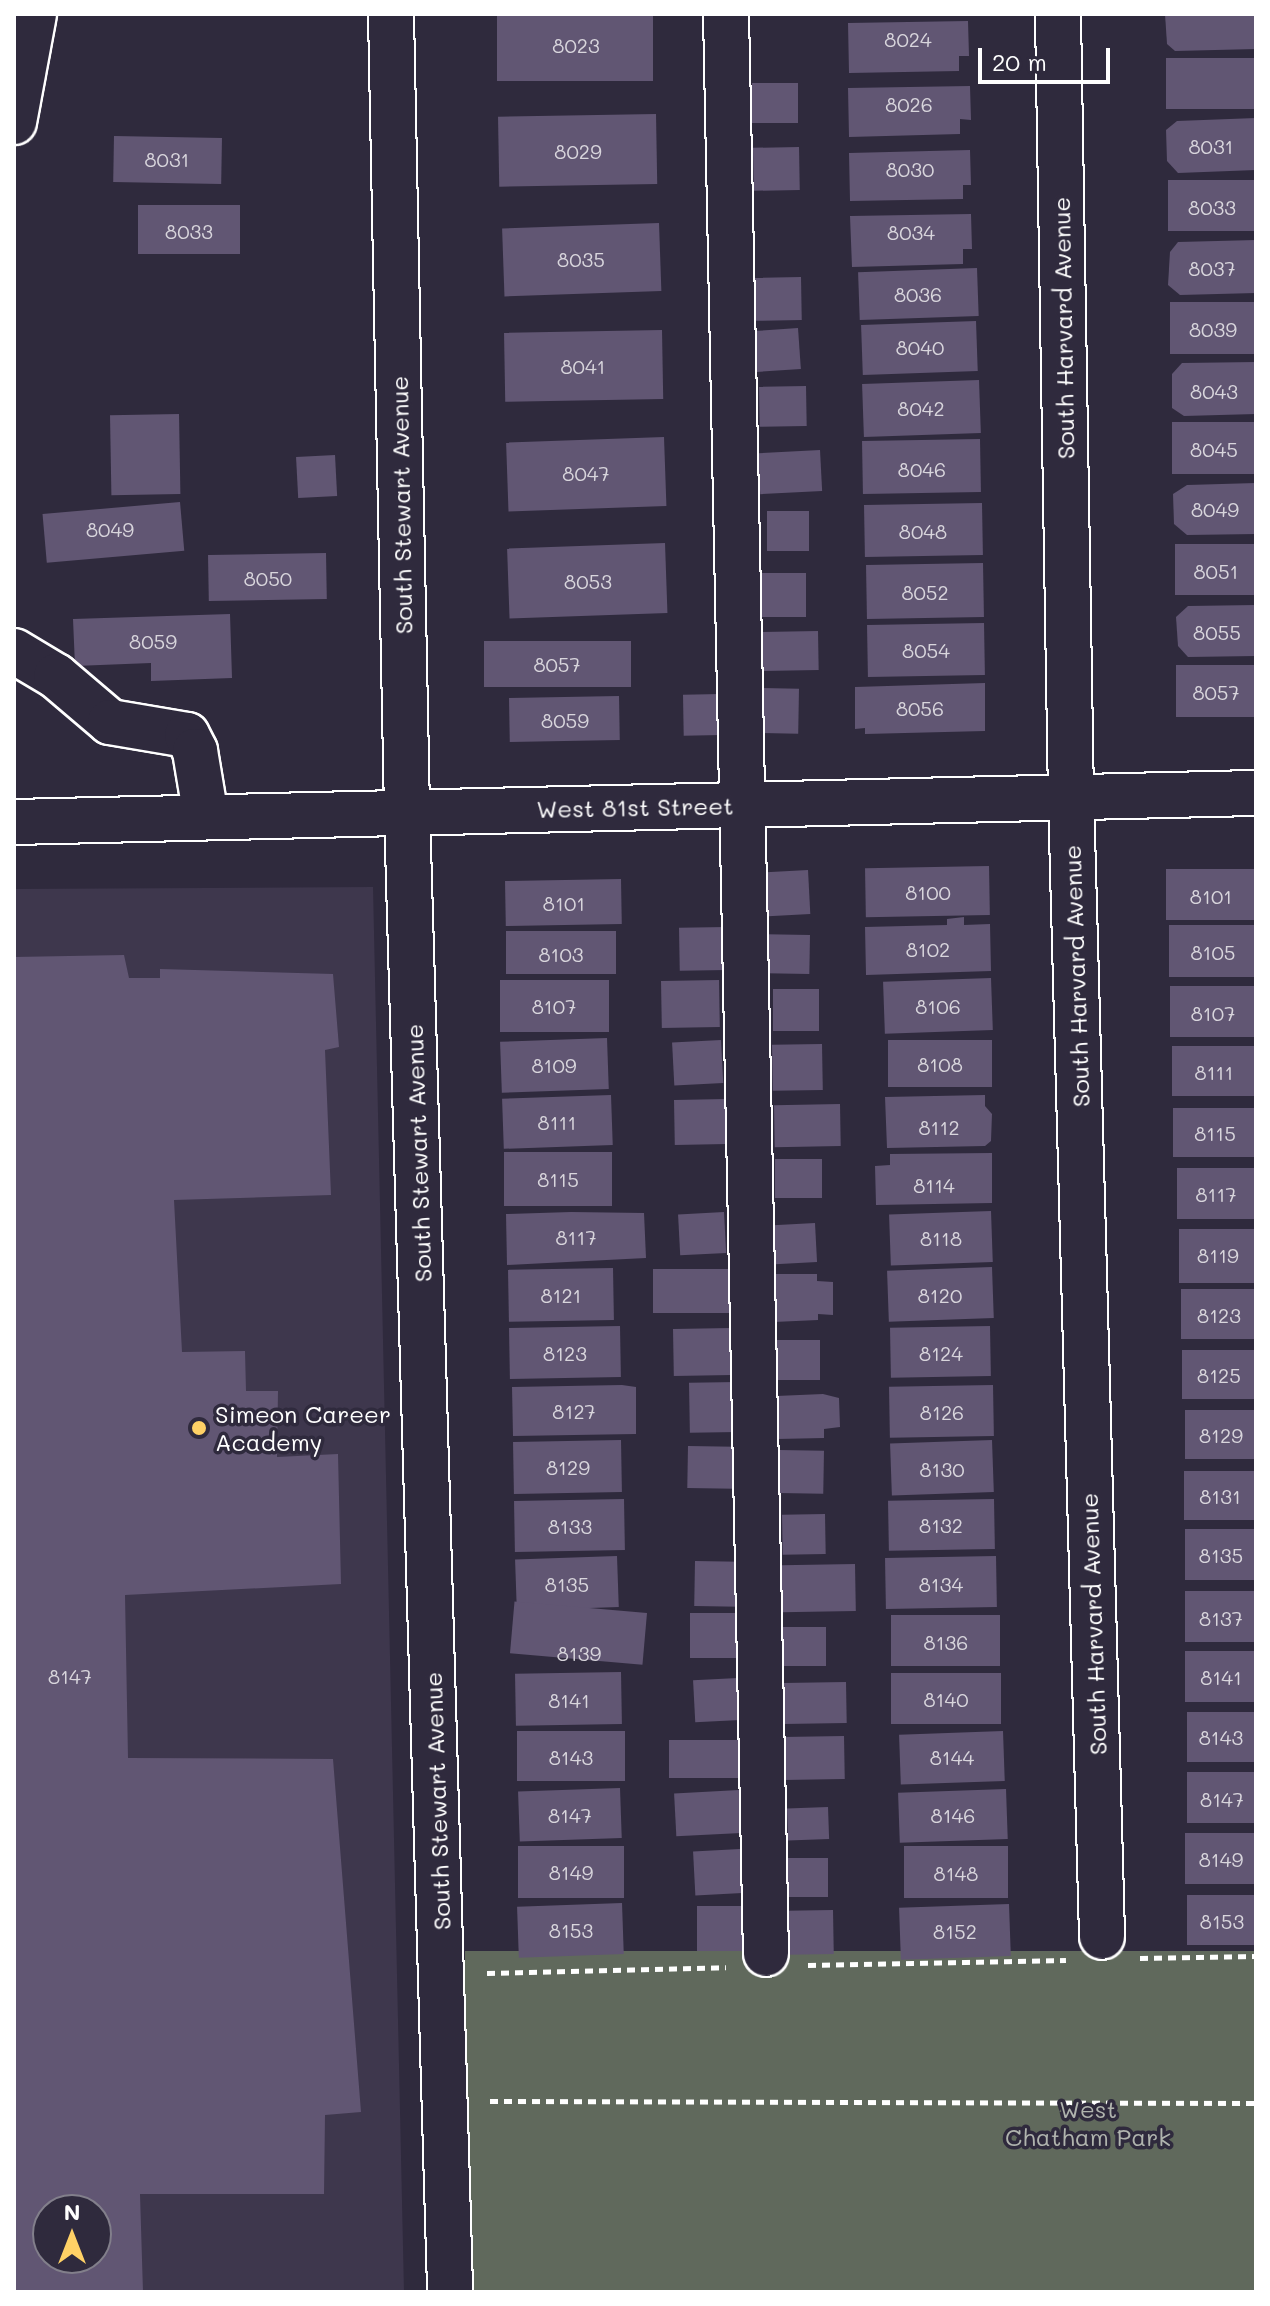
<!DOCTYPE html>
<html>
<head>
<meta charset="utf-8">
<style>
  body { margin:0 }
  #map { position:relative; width:1270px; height:2306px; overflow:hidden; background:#2f2a3d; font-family:Mali,sans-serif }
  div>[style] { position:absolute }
  .built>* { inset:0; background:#3e374d }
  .green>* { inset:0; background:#60695c; transform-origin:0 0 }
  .building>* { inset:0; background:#615673; transform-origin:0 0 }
  .path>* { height:5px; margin-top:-2.5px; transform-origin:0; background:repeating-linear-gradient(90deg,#fff 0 8px,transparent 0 14px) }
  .roads { filter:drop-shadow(2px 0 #fff) drop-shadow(-2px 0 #fff) drop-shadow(0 2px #fff) drop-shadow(0 -2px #fff) }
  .minor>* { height:44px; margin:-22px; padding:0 22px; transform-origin:22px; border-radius:22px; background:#2f2a3d }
  .dots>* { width:22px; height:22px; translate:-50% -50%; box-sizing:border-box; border:4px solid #2f2a3d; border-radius:50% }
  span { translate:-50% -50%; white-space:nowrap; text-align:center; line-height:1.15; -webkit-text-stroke:7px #2f2a3d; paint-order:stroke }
  .number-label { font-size:20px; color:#d8d5dc }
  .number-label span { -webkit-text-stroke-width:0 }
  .street-label { font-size:24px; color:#fff }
  .poi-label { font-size:24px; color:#fff }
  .left { translate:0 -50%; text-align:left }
  .park-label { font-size:24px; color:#b0b4ae }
  .frame { position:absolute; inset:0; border:16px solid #fff; pointer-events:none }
  .north { position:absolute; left:32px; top:2194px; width:80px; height:80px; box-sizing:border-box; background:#2f2a3d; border:2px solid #827f8b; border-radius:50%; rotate:0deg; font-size:22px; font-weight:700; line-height:32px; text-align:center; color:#fff }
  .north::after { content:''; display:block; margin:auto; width:28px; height:36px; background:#ffd166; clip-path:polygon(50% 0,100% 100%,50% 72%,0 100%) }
  .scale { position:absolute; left:978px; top:48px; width:132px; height:36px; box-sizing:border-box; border:4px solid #fff; border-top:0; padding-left:10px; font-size:24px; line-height:28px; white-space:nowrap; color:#fff; -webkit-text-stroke:6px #2f2a3d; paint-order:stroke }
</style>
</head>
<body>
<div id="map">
  <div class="built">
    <div style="clip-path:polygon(evenodd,373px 887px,404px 2292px,14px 2292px,14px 889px,373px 887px,48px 2210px,96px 2210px,96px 2258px,48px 2258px,48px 2210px)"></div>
  </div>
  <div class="green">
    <div style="left:1256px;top:1951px;width:341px;height:791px;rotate:90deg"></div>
  </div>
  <div class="building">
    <div style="left:497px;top:14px;width:156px;height:67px"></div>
    <div style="clip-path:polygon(1165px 14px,1256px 14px,1256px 49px,1175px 51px,1167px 44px)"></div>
    <div style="clip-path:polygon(968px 21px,969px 56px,959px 56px,959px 71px,849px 73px,848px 23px)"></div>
    <div style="left:1256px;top:58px;width:51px;height:90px;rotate:90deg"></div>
    <div style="left:752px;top:83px;width:46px;height:40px"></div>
    <div style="clip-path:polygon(970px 86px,971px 120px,960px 119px,960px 134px,849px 137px,848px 88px)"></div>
    <div style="left:656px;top:114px;width:70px;height:158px;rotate:89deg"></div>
    <div style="clip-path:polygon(1256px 118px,1256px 170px,1178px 173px,1167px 161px,1166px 130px,1177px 121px)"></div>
    <div style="left:114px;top:136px;width:108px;height:46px;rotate:1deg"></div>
    <div style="left:799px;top:147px;width:43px;height:46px;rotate:89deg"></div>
    <div style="clip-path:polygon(970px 150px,971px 185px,963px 185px,963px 199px,850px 201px,849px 153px)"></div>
    <div style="left:1256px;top:180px;width:51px;height:88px;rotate:90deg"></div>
    <div style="left:240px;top:205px;width:49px;height:102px;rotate:90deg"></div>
    <div style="clip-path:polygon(971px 214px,972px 249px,963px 249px,963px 264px,852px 267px,850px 216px)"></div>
    <div style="left:659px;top:223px;width:68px;height:157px;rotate:88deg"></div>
    <div style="clip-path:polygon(1256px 240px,1256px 293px,1180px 295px,1168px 285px,1170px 252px,1178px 242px)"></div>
    <div style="left:977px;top:268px;width:48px;height:119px;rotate:88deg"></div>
    <div style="left:801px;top:277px;width:43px;height:46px;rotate:89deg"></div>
    <div style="left:1256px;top:302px;width:52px;height:86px;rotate:90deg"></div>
    <div style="left:976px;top:321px;width:50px;height:115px;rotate:88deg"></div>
    <div style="left:798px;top:328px;width:41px;height:44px;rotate:86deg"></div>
    <div style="left:662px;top:330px;width:69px;height:158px;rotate:89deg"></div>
    <div style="clip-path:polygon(1256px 362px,1256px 414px,1184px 416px,1172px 408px,1172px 374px,1182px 363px)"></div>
    <div style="left:979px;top:380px;width:53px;height:117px;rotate:88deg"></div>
    <div style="left:806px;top:386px;width:40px;height:47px;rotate:89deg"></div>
    <div style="left:179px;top:414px;width:80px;height:69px;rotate:89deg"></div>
    <div style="left:1256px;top:422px;width:52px;height:84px;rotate:90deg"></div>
    <div style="left:664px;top:437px;width:69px;height:158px;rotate:88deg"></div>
    <div style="left:980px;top:439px;width:53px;height:118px;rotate:89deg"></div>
    <div style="left:820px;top:450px;width:41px;height:62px;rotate:87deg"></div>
    <div style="left:335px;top:455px;width:41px;height:39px;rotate:87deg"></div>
    <div style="clip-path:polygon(1256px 483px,1256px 534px,1187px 535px,1174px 524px,1173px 494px,1187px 485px)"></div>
    <div style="left:180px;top:502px;width:49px;height:138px;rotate:85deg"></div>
    <div style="left:982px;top:503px;width:52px;height:118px;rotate:89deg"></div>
    <div style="left:767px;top:511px;width:42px;height:40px"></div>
    <div style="left:665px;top:543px;width:70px;height:158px;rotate:88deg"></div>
    <div style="left:1256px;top:544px;width:51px;height:81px;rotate:90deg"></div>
    <div style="left:326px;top:553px;width:46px;height:118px;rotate:89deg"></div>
    <div style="left:983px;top:563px;width:54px;height:117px;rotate:89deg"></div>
    <div style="left:761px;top:573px;width:45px;height:44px"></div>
    <div style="clip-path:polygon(1256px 605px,1256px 656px,1188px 657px,1178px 646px,1176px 617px,1188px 606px)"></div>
    <div style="clip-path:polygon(230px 614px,232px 678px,151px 681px,151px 663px,75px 666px,73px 619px)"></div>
    <div style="left:984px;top:623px;width:52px;height:117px;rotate:89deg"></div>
    <div style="left:818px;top:631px;width:39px;height:58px;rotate:89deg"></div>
    <div style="left:484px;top:641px;width:147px;height:46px"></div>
    <div style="left:1256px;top:665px;width:52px;height:80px;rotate:90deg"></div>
    <div style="clip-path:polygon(985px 683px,985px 731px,865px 734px,865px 728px,855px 729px,855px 687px)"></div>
    <div style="left:759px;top:688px;width:40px;height:45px;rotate:1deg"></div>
    <div style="left:720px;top:694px;width:41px;height:37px;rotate:89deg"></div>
    <div style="left:619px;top:696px;width:44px;height:110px;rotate:89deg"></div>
    <div style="left:989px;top:866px;width:49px;height:124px;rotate:89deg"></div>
    <div style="left:1256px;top:869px;width:51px;height:90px;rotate:90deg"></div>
    <div style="left:808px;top:870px;width:44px;height:42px;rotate:87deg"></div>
    <div style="left:621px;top:879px;width:45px;height:116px;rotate:89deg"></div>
    <div style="clip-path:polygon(964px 917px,964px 925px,990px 924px,991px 971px,866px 975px,865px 927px,947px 925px,947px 919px)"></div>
    <div style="left:1256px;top:925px;width:52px;height:87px;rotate:90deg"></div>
    <div style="left:726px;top:927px;width:43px;height:47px;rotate:89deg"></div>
    <div style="left:616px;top:931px;width:43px;height:110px;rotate:90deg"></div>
    <div style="left:810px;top:935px;width:39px;height:43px;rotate:91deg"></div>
    <div style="clip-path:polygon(evenodd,124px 955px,129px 978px,160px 978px,160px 969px,333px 974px,339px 1047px,325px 1050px,331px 1195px,174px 1200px,182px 1352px,245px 1351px,246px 1391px,278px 1391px,277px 1457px,338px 1454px,341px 1584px,125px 1595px,128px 1758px,333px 1759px,361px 2112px,325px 2115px,324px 2194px,140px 2194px,143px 2292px,16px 2292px,14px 957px,124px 955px,48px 2210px,96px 2210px,96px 2258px,48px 2258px,48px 2210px)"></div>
    <div style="left:991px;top:978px;width:52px;height:108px;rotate:88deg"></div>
    <div style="left:609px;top:980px;width:52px;height:109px;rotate:90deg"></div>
    <div style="left:719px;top:980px;width:47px;height:58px;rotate:89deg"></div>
    <div style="left:1256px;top:986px;width:51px;height:86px;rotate:90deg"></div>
    <div style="left:819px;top:989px;width:42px;height:46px;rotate:90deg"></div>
    <div style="left:607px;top:1038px;width:51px;height:107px;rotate:88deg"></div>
    <div style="left:721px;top:1040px;width:43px;height:49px;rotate:87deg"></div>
    <div style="left:992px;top:1040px;width:47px;height:104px;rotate:90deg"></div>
    <div style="left:822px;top:1044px;width:46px;height:50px;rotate:89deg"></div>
    <div style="left:1256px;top:1046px;width:50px;height:84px;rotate:90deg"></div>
    <div style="left:611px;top:1095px;width:50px;height:109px;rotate:88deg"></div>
    <div style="clip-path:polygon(985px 1095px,985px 1106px,992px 1114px,991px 1141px,985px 1146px,887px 1148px,885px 1097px)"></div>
    <div style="left:726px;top:1099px;width:45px;height:52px;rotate:89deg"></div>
    <div style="left:840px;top:1104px;width:42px;height:66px;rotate:89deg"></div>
    <div style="left:1256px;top:1108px;width:49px;height:83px;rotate:90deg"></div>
    <div style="left:612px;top:1152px;width:54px;height:108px;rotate:90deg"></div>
    <div style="clip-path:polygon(992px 1153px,992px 1203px,876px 1205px,875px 1166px,890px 1165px,890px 1154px)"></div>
    <div style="left:775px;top:1159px;width:47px;height:39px"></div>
    <div style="left:1256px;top:1168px;width:51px;height:79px;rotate:90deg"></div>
    <div style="left:991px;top:1211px;width:51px;height:102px;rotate:88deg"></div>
    <div style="clip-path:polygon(571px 1212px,644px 1213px,646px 1258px,507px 1265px,506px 1214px)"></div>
    <div style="left:724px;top:1212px;width:41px;height:46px;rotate:87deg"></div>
    <div style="left:815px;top:1223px;width:39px;height:42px;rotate:87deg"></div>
    <div style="left:1256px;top:1229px;width:54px;height:77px;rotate:90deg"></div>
    <div style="left:992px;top:1267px;width:51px;height:105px;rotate:88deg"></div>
    <div style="left:613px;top:1268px;width:52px;height:105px;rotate:89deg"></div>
    <div style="left:731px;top:1269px;width:44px;height:78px;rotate:90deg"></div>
    <div style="clip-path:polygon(773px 1274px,817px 1274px,817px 1281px,833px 1282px,833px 1315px,818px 1314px,818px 1320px,774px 1322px)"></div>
    <div style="left:1256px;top:1289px;width:50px;height:75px;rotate:90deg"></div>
    <div style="left:620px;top:1326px;width:51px;height:111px;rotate:89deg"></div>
    <div style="left:990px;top:1326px;width:50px;height:100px;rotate:89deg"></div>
    <div style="left:731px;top:1328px;width:47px;height:58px;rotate:89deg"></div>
    <div style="left:775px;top:1340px;width:45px;height:40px"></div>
    <div style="left:1256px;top:1350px;width:49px;height:74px;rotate:90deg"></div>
    <div style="left:737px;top:1382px;width:50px;height:48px;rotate:89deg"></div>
    <div style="clip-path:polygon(622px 1385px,636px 1387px,636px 1434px,513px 1436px,512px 1387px)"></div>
    <div style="left:993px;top:1385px;width:51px;height:104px;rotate:89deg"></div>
    <div style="clip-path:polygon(823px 1394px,839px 1398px,840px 1427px,824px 1429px,824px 1438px,777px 1439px,776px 1396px)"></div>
    <div style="left:1256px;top:1410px;width:49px;height:71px;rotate:90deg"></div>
    <div style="left:621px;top:1440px;width:52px;height:108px;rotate:89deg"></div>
    <div style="left:992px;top:1440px;width:52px;height:102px;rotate:88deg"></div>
    <div style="left:688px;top:1446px;width:47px;height:42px;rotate:1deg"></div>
    <div style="left:779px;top:1450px;width:45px;height:43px;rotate:1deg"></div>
    <div style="left:1184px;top:1471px;width:72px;height:49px"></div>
    <div style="left:624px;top:1499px;width:51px;height:110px;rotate:89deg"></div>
    <div style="left:994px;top:1499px;width:50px;height:106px;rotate:89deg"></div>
    <div style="left:825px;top:1514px;width:40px;height:43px;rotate:89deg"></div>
    <div style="left:1256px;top:1529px;width:51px;height:71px;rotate:90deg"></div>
    <div style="left:617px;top:1556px;width:51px;height:102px;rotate:88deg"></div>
    <div style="left:996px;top:1556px;width:51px;height:111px;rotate:89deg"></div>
    <div style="left:695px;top:1561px;width:45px;height:45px;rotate:1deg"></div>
    <div style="left:855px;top:1564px;width:47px;height:74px;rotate:89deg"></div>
    <div style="left:1256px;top:1591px;width:51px;height:71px;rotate:90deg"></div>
    <div style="left:647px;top:1613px;width:52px;height:133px;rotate:95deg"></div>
    <div style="left:690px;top:1613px;width:49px;height:45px"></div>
    <div style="left:1000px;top:1615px;width:51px;height:109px;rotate:90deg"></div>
    <div style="left:782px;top:1627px;width:44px;height:39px"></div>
    <div style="left:1256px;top:1651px;width:51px;height:71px;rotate:90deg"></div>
    <div style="left:621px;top:1672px;width:52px;height:106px;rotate:89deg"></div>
    <div style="left:1001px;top:1673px;width:51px;height:110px;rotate:90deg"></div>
    <div style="left:738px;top:1678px;width:42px;height:45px;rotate:87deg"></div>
    <div style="left:846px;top:1682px;width:41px;height:63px;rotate:89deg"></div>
    <div style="left:1256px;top:1712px;width:50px;height:69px;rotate:90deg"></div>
    <div style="left:625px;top:1731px;width:50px;height:108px;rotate:90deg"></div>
    <div style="left:1003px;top:1731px;width:50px;height:104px;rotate:88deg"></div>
    <div style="left:844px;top:1736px;width:43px;height:61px;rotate:89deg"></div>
    <div style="left:739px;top:1740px;width:38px;height:70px;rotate:90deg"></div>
    <div style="left:1256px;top:1772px;width:51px;height:69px;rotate:90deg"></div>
    <div style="left:620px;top:1788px;width:50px;height:102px;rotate:88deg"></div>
    <div style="left:1006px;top:1789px;width:50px;height:108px;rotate:88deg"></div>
    <div style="left:739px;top:1790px;width:43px;height:65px;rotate:87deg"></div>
    <div style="left:828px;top:1807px;width:32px;height:41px;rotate:88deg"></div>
    <div style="left:1256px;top:1833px;width:51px;height:71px;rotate:90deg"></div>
    <div style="left:624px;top:1846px;width:52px;height:106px;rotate:90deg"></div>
    <div style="left:1008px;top:1846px;width:52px;height:104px;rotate:90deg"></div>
    <div style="left:740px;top:1849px;width:44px;height:47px;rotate:87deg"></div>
    <div style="left:828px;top:1858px;width:39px;height:42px;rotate:90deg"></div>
    <div style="left:1256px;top:1895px;width:50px;height:69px;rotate:90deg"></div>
    <div style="left:622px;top:1903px;width:51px;height:105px;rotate:88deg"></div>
    <div style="left:1009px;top:1904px;width:52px;height:110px;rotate:88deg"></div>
    <div style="left:697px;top:1906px;width:47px;height:45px"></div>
    <div style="left:833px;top:1910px;width:44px;height:47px;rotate:89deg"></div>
  </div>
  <div class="path">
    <div style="left:1140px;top:1958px;width:116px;rotate:-1deg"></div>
    <div style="left:808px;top:1965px;width:258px;rotate:-1.1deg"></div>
    <div style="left:487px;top:1973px;width:239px;rotate:-1.4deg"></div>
    <div style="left:490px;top:2101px;width:766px;rotate:0.15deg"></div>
  </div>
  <div class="roads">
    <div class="minor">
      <div style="left:391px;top:14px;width:799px;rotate:88.85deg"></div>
      <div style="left:407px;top:813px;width:1480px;rotate:88.33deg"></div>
      <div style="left:726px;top:14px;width:1940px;rotate:88.82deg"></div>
      <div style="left:1058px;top:14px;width:783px;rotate:89.05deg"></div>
      <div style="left:1071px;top:797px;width:1140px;rotate:88.44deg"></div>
      <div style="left:14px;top:122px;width:110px;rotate:-79.5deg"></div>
      <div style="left:14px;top:651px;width:49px;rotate:30.8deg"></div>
      <div style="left:56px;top:676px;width:71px;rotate:40.4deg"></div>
      <div style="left:110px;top:722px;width:78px;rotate:9.6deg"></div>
      <div style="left:187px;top:735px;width:18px;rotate:63deg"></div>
      <div style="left:195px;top:751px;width:67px;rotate:80.5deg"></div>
      <div style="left:14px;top:822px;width:1242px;rotate:-1.34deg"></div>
    </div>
  </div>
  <div class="dots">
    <div style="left:199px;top:1428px;background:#ffd166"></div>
  </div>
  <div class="number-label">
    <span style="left:908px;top:39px">8024</span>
    <span style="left:576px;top:45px">8023</span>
    <span style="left:909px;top:104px">8026</span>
    <span style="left:1211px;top:146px">8031</span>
    <span style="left:578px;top:151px">8029</span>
    <span style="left:167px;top:159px">8031</span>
    <span style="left:910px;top:169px">8030</span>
    <span style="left:1212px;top:207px">8033</span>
    <span style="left:189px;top:231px">8033</span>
    <span style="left:911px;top:232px">8034</span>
    <span style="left:581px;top:259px">8035</span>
    <span style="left:1212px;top:268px">8037</span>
    <span style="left:918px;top:294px">8036</span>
    <span style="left:1213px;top:329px">8039</span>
    <span style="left:920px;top:347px">8040</span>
    <span style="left:583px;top:366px">8041</span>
    <span style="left:1214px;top:391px">8043</span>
    <span style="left:921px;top:408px">8042</span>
    <span style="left:1214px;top:449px">8045</span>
    <span style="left:922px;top:469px">8046</span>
    <span style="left:586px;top:473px">8047</span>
    <span style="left:1215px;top:509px">8049</span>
    <span style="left:110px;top:529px">8049</span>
    <span style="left:923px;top:531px">8048</span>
    <span style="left:1216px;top:571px">8051</span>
    <span style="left:268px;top:578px">8050</span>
    <span style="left:588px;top:581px">8053</span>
    <span style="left:925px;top:592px">8052</span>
    <span style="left:1217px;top:632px">8055</span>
    <span style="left:153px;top:641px">8059</span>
    <span style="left:926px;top:650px">8054</span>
    <span style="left:557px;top:664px">8057</span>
    <span style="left:1216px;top:692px">8057</span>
    <span style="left:920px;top:708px">8056</span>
    <span style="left:565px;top:720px">8059</span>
    <span style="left:928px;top:892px">8100</span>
    <span style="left:1211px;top:896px">8101</span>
    <span style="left:564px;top:903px">8101</span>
    <span style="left:928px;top:949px">8102</span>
    <span style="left:1213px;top:952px">8105</span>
    <span style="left:561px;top:954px">8103</span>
    <span style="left:554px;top:1006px">8107</span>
    <span style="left:938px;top:1006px">8106</span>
    <span style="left:1213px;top:1013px">8107</span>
    <span style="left:940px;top:1064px">8108</span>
    <span style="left:554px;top:1065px">8109</span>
    <span style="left:1214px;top:1072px">8111</span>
    <span style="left:557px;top:1122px">8111</span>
    <span style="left:939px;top:1127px">8112</span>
    <span style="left:1215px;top:1133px">8115</span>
    <span style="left:558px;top:1179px">8115</span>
    <span style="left:934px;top:1185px">8114</span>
    <span style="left:1216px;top:1194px">8117</span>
    <span style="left:576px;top:1237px">8117</span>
    <span style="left:941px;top:1238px">8118</span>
    <span style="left:1218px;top:1255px">8119</span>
    <span style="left:561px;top:1295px">8121</span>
    <span style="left:940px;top:1295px">8120</span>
    <span style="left:1219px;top:1315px">8123</span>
    <span style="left:565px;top:1353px">8123</span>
    <span style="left:941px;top:1353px">8124</span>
    <span style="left:1219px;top:1375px">8125</span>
    <span style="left:574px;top:1411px">8127</span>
    <span style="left:942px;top:1412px">8126</span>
    <span style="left:1221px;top:1435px">8129</span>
    <span style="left:568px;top:1467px">8129</span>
    <span style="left:942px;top:1469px">8130</span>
    <span style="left:1220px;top:1496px">8131</span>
    <span style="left:941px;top:1525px">8132</span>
    <span style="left:570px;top:1526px">8133</span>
    <span style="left:1221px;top:1555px">8135</span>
    <span style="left:567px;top:1584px">8135</span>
    <span style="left:941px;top:1584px">8134</span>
    <span style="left:1221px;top:1618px">8137</span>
    <span style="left:946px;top:1642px">8136</span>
    <span style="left:579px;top:1653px">8139</span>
    <span style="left:70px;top:1676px">8147</span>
    <span style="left:1221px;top:1677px">8141</span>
    <span style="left:946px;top:1699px">8140</span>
    <span style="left:569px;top:1700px">8141</span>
    <span style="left:1221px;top:1737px">8143</span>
    <span style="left:571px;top:1757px">8143</span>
    <span style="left:952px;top:1757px">8144</span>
    <span style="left:1222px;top:1799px">8147</span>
    <span style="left:570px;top:1815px">8147</span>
    <span style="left:953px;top:1815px">8146</span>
    <span style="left:1221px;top:1859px">8149</span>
    <span style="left:571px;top:1872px">8149</span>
    <span style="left:956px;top:1873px">8148</span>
    <span style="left:1222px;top:1921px">8153</span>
    <span style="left:571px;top:1930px">8153</span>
    <span style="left:955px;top:1931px">8152</span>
  </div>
  <div class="street-label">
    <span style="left:1063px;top:328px;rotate:-91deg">South Harvard Avenue</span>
    <span style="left:401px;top:505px;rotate:-91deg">South Stewart Avenue</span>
    <span style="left:635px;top:807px;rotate:-1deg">West 81st Street</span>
    <span style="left:1076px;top:976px;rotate:-92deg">South Harvard Avenue</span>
    <span style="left:418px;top:1153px;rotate:-92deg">South Stewart Avenue</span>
    <span style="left:1093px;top:1624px;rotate:-92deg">South Harvard Avenue</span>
    <span style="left:437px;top:1801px;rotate:-92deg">South Stewart Avenue</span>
  </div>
  <div class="poi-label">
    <span class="left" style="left:215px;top:1428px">Simeon Career<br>Academy</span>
  </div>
  <div class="park-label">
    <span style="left:1088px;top:2123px">West<br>Chatham Park</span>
  </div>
  <div class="frame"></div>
  <div class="north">N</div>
  <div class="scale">20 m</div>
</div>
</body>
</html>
